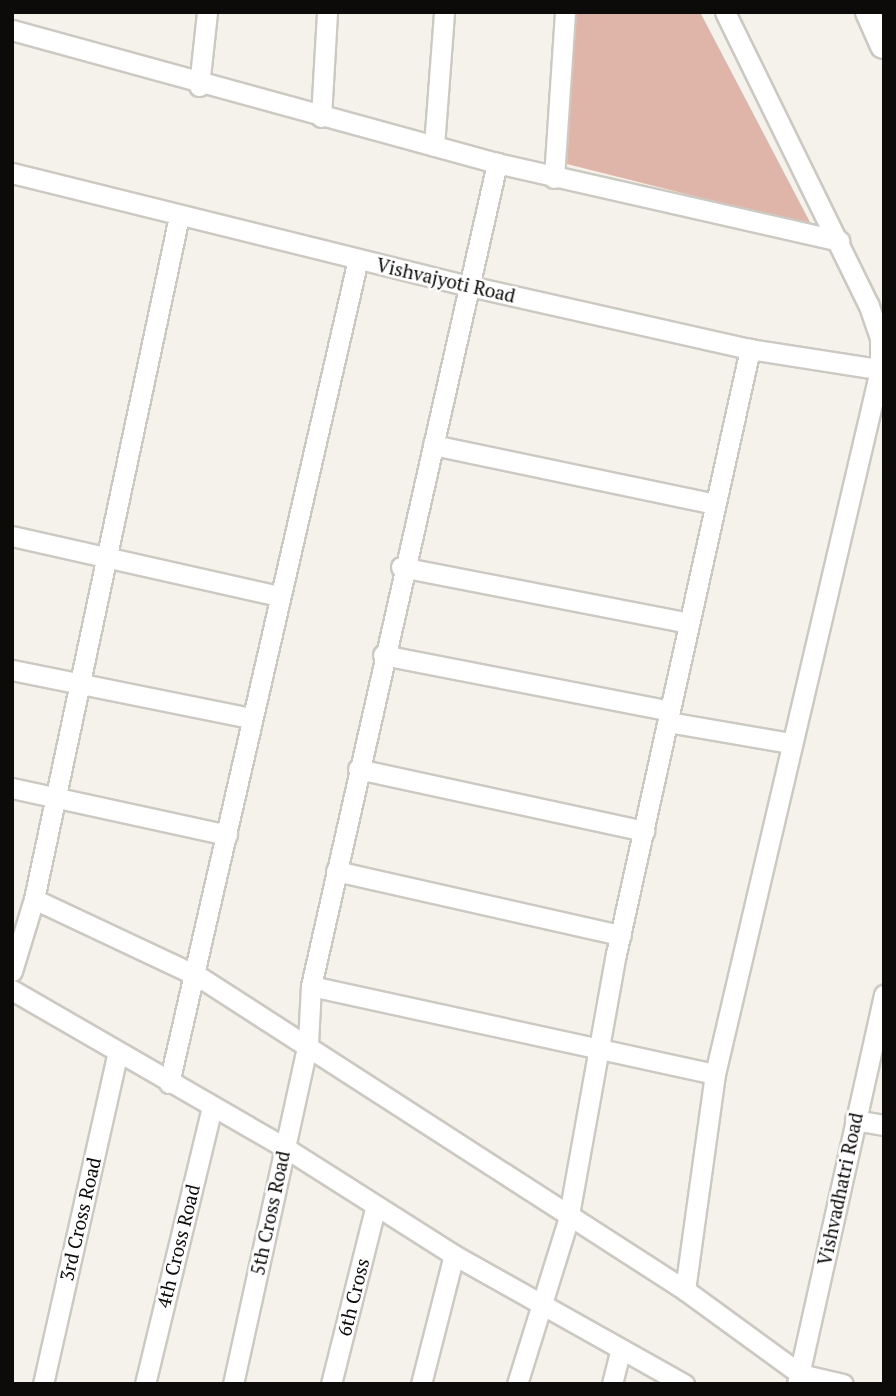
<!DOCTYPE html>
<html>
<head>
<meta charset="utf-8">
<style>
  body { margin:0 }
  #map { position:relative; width:896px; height:1396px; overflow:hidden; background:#f5f2eb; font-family:"PT Serif",serif }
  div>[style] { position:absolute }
  .green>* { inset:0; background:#e0b5a9 }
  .roads { filter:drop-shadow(2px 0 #ccc9c2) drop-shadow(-2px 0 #ccc9c2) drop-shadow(0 2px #ccc9c2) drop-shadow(0 -2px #ccc9c2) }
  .street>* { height:19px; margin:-9.5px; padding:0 9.5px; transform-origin:9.5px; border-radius:9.5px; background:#fff }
  .secondary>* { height:26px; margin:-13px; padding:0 13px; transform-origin:13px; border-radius:13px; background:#fff }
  span { translate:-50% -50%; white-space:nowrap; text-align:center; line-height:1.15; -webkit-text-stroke:5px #fff; paint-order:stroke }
  .street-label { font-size:19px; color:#0c0b09 }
  .frame { position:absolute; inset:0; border:14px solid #0c0b09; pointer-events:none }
</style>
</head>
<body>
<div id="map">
  <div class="green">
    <div style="clip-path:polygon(576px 12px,700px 12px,812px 226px,567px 164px)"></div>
  </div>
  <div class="roads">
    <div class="street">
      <div style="left:12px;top:30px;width:503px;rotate:15.34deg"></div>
      <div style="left:497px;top:163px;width:351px;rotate:12.8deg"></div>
      <div style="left:199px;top:86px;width:74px;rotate:-83.8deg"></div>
      <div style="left:321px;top:117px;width:105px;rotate:-86.7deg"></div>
      <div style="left:434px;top:146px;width:134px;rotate:-85.7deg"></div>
      <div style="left:12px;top:173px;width:472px;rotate:13.9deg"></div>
      <div style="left:470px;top:286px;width:287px;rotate:12.7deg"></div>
      <div style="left:750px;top:349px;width:136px;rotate:8.9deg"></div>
      <div style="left:554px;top:178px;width:166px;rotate:-86.2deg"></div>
      <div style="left:433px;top:445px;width:288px;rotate:11.8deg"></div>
      <div style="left:12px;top:536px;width:273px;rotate:12.7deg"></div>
      <div style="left:401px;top:567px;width:293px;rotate:11deg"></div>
      <div style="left:383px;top:655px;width:292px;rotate:11deg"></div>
      <div style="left:12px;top:670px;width:243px;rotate:11.4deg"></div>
      <div style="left:668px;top:722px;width:124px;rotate:9.8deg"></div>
      <div style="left:358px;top:769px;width:293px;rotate:12.2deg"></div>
      <div style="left:12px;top:788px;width:220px;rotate:12.3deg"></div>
      <div style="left:336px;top:871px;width:292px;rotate:12.7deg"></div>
      <div style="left:34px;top:899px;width:181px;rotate:25.2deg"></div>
      <div style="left:198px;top:976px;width:579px;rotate:32.81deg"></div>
      <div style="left:685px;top:1290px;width:142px;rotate:36.1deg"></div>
      <div style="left:800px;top:1374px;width:44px;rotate:13.1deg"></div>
      <div style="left:12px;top:971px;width:75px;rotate:-73deg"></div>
      <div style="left:34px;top:899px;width:698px;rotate:-78.01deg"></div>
      <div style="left:311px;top:986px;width:413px;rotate:12.3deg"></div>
      <div style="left:12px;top:990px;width:314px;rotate:30deg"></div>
      <div style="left:284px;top:1147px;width:201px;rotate:32.4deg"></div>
      <div style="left:454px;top:1255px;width:264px;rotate:29.3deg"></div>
      <div style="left:169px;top:1083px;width:845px;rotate:-77.08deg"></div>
      <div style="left:855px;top:1120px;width:29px;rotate:10deg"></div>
      <div style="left:685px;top:1290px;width:218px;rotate:-82.1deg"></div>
      <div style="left:715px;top:1074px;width:723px;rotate:-76.81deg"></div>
      <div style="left:880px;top:370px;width:32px;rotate:-90deg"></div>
      <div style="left:880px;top:338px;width:36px;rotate:-109deg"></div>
      <div style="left:868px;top:304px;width:325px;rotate:-116.1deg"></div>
      <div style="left:43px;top:1384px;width:337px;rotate:-77.3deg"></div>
      <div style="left:145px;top:1384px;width:284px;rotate:-76.4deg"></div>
      <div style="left:233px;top:1384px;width:349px;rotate:-77.6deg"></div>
      <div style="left:308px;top:1043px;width:57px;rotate:-87deg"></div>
      <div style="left:311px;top:986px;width:844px;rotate:-77.26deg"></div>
      <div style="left:331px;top:1384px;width:180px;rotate:-75.9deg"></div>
      <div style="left:421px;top:1384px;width:133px;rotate:-75.7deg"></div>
      <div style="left:517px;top:1384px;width:172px;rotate:-72.7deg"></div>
      <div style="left:568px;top:1220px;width:270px;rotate:-79.8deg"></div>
      <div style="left:616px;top:954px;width:620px;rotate:-77.51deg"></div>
      <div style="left:612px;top:1384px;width:36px;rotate:-76deg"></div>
      <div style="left:797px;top:1384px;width:399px;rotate:-77.4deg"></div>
    </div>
    <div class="secondary">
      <div style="left:869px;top:12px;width:36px;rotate:66deg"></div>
    </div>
  </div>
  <div class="street-label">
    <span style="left:446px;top:280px;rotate:13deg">Vishvajyoti Road</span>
    <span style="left:840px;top:1189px;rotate:-78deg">Vishvadhatri Road</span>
    <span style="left:270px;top:1213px;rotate:-78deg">5th Cross Road</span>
    <span style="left:80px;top:1219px;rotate:-77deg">3rd Cross Road</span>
    <span style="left:178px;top:1246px;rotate:-76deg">4th Cross Road</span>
    <span style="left:353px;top:1297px;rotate:-76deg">6th Cross</span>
  </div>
  <div class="frame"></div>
</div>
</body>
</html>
